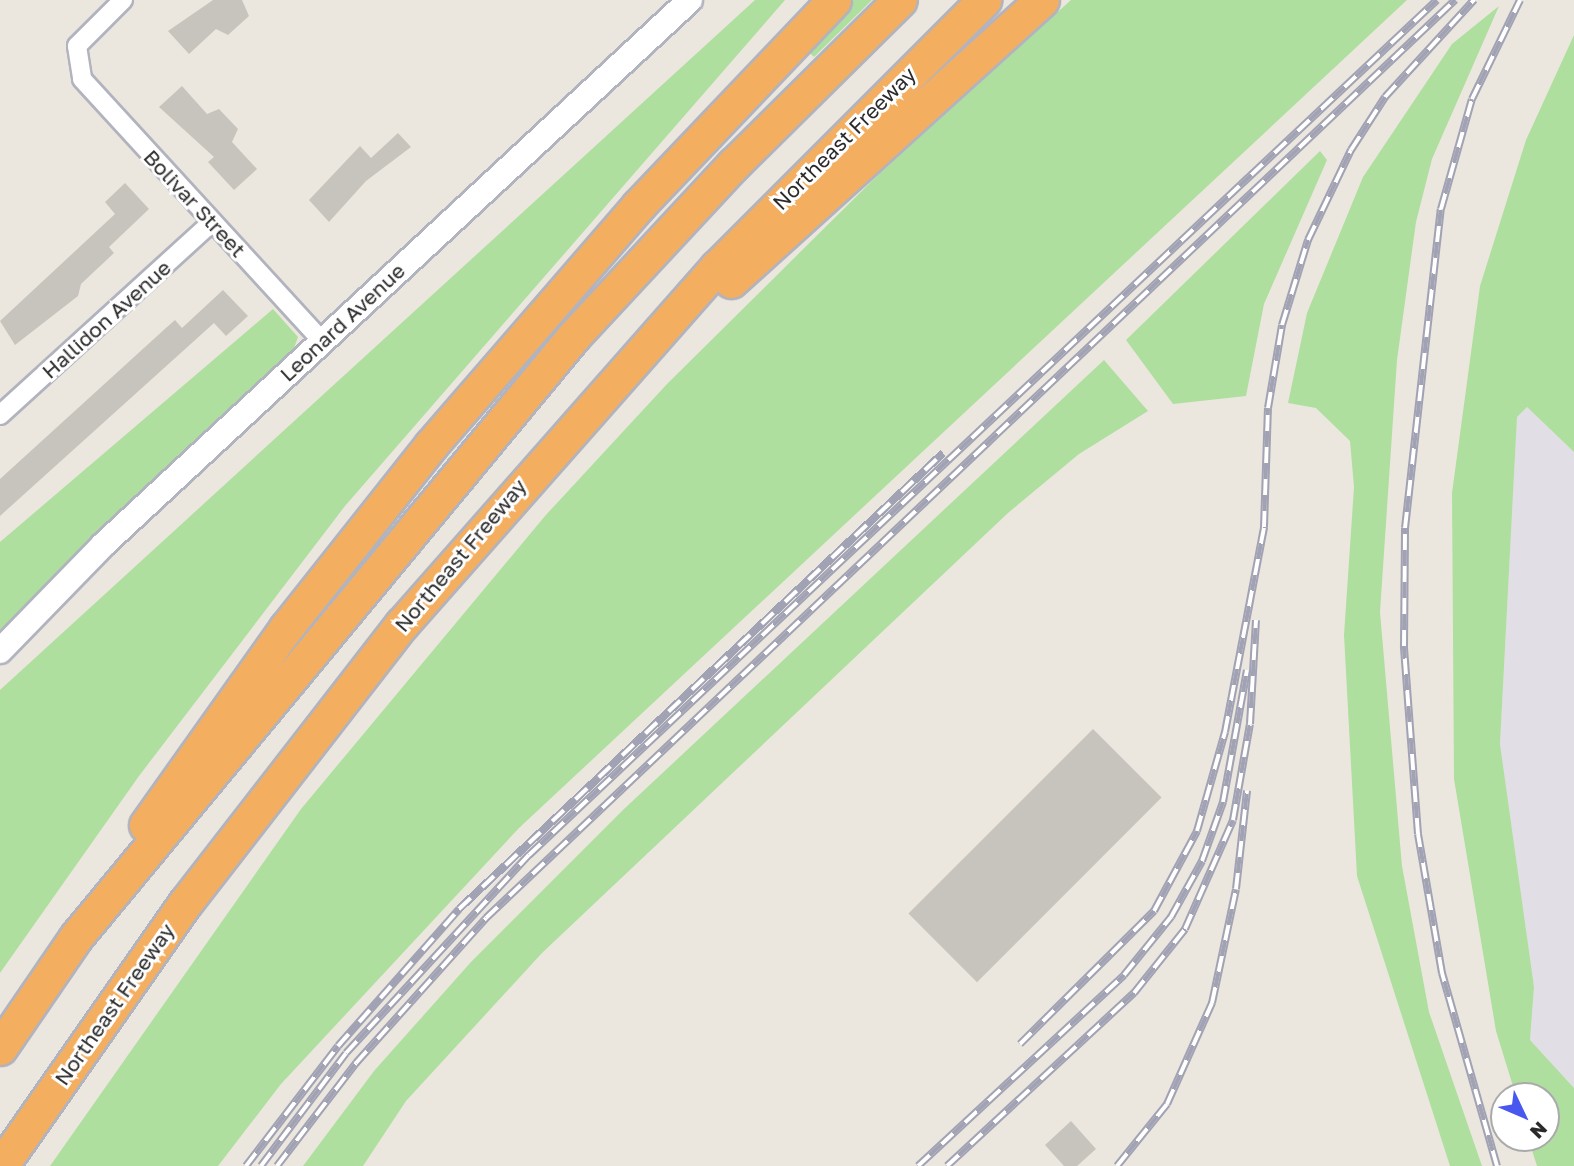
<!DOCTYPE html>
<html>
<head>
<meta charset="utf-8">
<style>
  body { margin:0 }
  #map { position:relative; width:1574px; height:1166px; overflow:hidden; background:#ece7de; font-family:"Golos Text",sans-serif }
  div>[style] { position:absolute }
  .industrial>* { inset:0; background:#e1dee5 }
  .green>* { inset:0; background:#aedf9e }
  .building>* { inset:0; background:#c7c4bd; transform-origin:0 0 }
  .roads { filter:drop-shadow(2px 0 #b1b3be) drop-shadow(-2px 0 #b1b3be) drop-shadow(0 2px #b1b3be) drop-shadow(0 -2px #b1b3be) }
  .street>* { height:18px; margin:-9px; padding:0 9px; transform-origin:9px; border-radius:9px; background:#fff }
  .secondary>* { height:24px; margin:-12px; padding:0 12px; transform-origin:12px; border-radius:12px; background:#fff }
  .highway>* { height:33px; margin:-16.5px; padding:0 16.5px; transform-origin:16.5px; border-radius:16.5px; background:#f4ae60 }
  .rail>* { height:8px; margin-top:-4px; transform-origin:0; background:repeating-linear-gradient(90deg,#fff 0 16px,#a1a2b4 0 32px); box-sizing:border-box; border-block:2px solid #a1a2b4 }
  span { translate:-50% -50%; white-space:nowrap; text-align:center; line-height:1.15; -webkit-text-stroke:6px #fff; paint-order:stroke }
  .street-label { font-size:21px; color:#2b2b2b }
  .north { position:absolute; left:1490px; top:1082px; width:70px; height:70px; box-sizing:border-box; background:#fff; border:2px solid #aaa; border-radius:50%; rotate:134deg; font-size:19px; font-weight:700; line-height:28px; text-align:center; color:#2b2b2b }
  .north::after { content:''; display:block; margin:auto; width:24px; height:32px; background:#4857ef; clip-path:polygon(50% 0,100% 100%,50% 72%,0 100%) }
</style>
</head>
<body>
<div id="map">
  <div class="industrial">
    <div style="clip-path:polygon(1527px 407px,1574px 452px,1574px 1088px,1530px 1040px,1534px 987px,1500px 744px,1517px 417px)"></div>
  </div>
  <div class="green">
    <div style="clip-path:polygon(755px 0,785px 0,345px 506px,139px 776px,0 973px,0 690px)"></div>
    <div style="clip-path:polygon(854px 0,872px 0,814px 57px,806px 50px)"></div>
    <div style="clip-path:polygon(1071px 0,1407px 0,519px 828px,281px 1084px,218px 1166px,50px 1166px,301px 809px,545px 516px,667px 384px,878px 175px)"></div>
    <div style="clip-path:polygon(1499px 6px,1432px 159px,1416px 222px,1397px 360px,1380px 612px,1402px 866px,1429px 1012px,1482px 1166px,1450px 1166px,1357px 876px,1344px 635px,1354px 487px,1350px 441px,1316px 408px,1288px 403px,1307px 313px,1363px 177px,1452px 44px)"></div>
    <div style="clip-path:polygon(1574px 35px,1574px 452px,1527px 407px,1517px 417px,1500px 744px,1534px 987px,1530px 1040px,1574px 1088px,1574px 1166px,1537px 1166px,1528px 1138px,1546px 1138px,1546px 1096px,1516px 1096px,1496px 1031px,1454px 779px,1452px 493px,1480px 286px,1526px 140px)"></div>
    <div style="clip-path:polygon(1320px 151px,1327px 160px,1264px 304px,1246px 396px,1173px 404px,1126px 340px)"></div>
    <div style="clip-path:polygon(273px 309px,298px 337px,292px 354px,0 630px,0 542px)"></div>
    <div style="clip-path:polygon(1104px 360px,1148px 411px,1079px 454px,1008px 513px,542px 953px,406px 1101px,363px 1166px,303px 1166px,374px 1071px,471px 962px,624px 809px)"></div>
  </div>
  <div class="building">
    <div style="clip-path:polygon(213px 0,242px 0,249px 16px,228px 35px,216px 29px,189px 54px,168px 31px)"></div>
    <div style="clip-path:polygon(182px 86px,207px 114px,219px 109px,238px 129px,232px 142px,257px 169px,234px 190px,208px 162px,214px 157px,159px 107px)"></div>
    <div style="clip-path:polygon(398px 133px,411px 147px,366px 181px,329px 222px,309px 200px,360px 146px,371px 158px)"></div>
    <div style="clip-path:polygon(125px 183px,149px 209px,109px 247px,114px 253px,81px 284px,78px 296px,15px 345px,0 321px,115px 214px,105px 202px)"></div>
    <div style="clip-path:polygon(223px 290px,248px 316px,226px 336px,214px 323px,0 516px,0 479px,167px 327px,175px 320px,182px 328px)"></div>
    <div style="left:1093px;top:729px;width:97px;height:261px;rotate:45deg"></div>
    <div style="clip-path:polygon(1071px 1121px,1096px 1149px,1077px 1166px,1064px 1166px,1045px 1145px)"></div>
  </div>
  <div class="roads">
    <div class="street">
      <div style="left:123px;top:0;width:65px;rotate:135deg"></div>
      <div style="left:77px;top:46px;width:33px;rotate:81deg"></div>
      <div style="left:82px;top:79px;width:355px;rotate:47.5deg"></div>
      <div style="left:0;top:415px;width:287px;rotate:-42.3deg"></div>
    </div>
    <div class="secondary">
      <div style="left:0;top:651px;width:148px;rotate:-45.8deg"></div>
      <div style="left:103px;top:545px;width:801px;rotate:-42.88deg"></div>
    </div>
    <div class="highway">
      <div style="left:731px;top:281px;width:419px;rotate:-42.1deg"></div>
      <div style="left:146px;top:825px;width:242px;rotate:-54.6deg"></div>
      <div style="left:286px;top:628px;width:233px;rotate:-51.6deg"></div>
      <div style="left:431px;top:445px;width:316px;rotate:-49.1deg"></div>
      <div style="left:638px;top:206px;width:284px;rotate:-46.4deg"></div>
      <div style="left:0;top:1048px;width:135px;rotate:-55.6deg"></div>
      <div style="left:76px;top:937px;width:779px;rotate:-50.36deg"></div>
      <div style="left:573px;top:337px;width:236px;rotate:-47.1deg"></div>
      <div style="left:734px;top:164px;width:233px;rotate:-44.7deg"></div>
      <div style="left:1px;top:1166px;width:322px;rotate:-55deg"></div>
      <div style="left:186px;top:902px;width:352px;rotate:-52.2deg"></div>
      <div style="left:402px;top:624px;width:476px;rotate:-48.6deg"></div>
      <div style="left:717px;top:267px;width:378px;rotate:-45deg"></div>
    </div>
  </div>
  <div class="rail">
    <div style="left:1020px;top:1044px;width:189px;rotate:-44.8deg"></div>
    <div style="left:1154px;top:911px;width:91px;rotate:-61.7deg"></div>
    <div style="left:1197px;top:831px;width:103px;rotate:-74.2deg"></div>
    <div style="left:1225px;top:732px;width:209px;rotate:-79.2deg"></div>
    <div style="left:1264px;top:527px;width:119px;rotate:-88.1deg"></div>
    <div style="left:1268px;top:408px;width:84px;rotate:-80.4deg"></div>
    <div style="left:1282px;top:325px;width:89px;rotate:-73deg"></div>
    <div style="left:1308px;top:240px;width:100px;rotate:-64.5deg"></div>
    <div style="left:1351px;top:150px;width:63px;rotate:-57.3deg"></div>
    <div style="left:1385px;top:97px;width:132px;rotate:-47.5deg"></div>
    <div style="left:246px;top:1166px;width:151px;rotate:-52.5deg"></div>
    <div style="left:338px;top:1046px;width:183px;rotate:-48.5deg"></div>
    <div style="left:459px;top:909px;width:665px;rotate:-43.29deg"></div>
    <div style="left:261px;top:1166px;width:141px;rotate:-53deg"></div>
    <div style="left:346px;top:1053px;width:270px;rotate:-47.3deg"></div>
    <div style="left:529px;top:855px;width:1247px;rotate:-43.28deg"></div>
    <div style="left:277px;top:1166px;width:130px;rotate:-52.5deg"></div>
    <div style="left:356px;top:1063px;width:195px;rotate:-48.1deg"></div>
    <div style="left:486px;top:918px;width:1335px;rotate:-43.45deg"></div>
    <div style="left:918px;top:1166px;width:281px;rotate:-42.8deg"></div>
    <div style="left:1124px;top:975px;width:75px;rotate:-51deg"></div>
    <div style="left:1171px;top:917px;width:64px;rotate:-61deg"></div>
    <div style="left:1202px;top:861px;width:63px;rotate:-70.4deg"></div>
    <div style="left:1223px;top:802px;width:134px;rotate:-79.7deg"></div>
    <div style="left:947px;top:1166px;width:255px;rotate:-42.8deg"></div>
    <div style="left:1134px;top:993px;width:82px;rotate:-51.4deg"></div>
    <div style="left:1185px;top:929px;width:119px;rotate:-66.2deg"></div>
    <div style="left:1233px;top:820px;width:97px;rotate:-80deg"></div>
    <div style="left:1250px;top:724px;width:104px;rotate:-86.7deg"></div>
    <div style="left:1117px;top:1166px;width:80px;rotate:-51.1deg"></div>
    <div style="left:1167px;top:1104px;width:111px;rotate:-66deg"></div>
    <div style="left:1212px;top:1003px;width:116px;rotate:-78.1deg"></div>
    <div style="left:1236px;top:889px;width:99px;rotate:-83.6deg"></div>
    <div style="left:1497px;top:1166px;width:201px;rotate:-105.9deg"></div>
    <div style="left:1442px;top:973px;width:141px;rotate:-99.8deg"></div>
    <div style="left:1418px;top:834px;width:189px;rotate:-94.3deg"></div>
    <div style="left:1404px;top:646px;width:118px;rotate:-89.5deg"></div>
    <div style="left:1405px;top:528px;width:321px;rotate:-83.6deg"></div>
    <div style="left:1441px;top:209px;width:114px;rotate:-74.3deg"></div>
    <div style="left:1472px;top:99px;width:110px;rotate:-64.1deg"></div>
  </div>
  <div class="street-label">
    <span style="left:844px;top:138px;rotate:-45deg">Northeast Freeway</span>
    <span style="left:195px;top:203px;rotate:47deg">Bolivar Street</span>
    <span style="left:106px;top:319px;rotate:-42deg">Hallidon Avenue</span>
    <span style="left:342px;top:322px;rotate:-43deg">Leonard Avenue</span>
    <span style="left:460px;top:555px;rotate:-50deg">Northeast Freeway</span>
    <span style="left:114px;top:1004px;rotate:-55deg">Northeast Freeway</span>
  </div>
  <div class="north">N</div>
</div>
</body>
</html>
